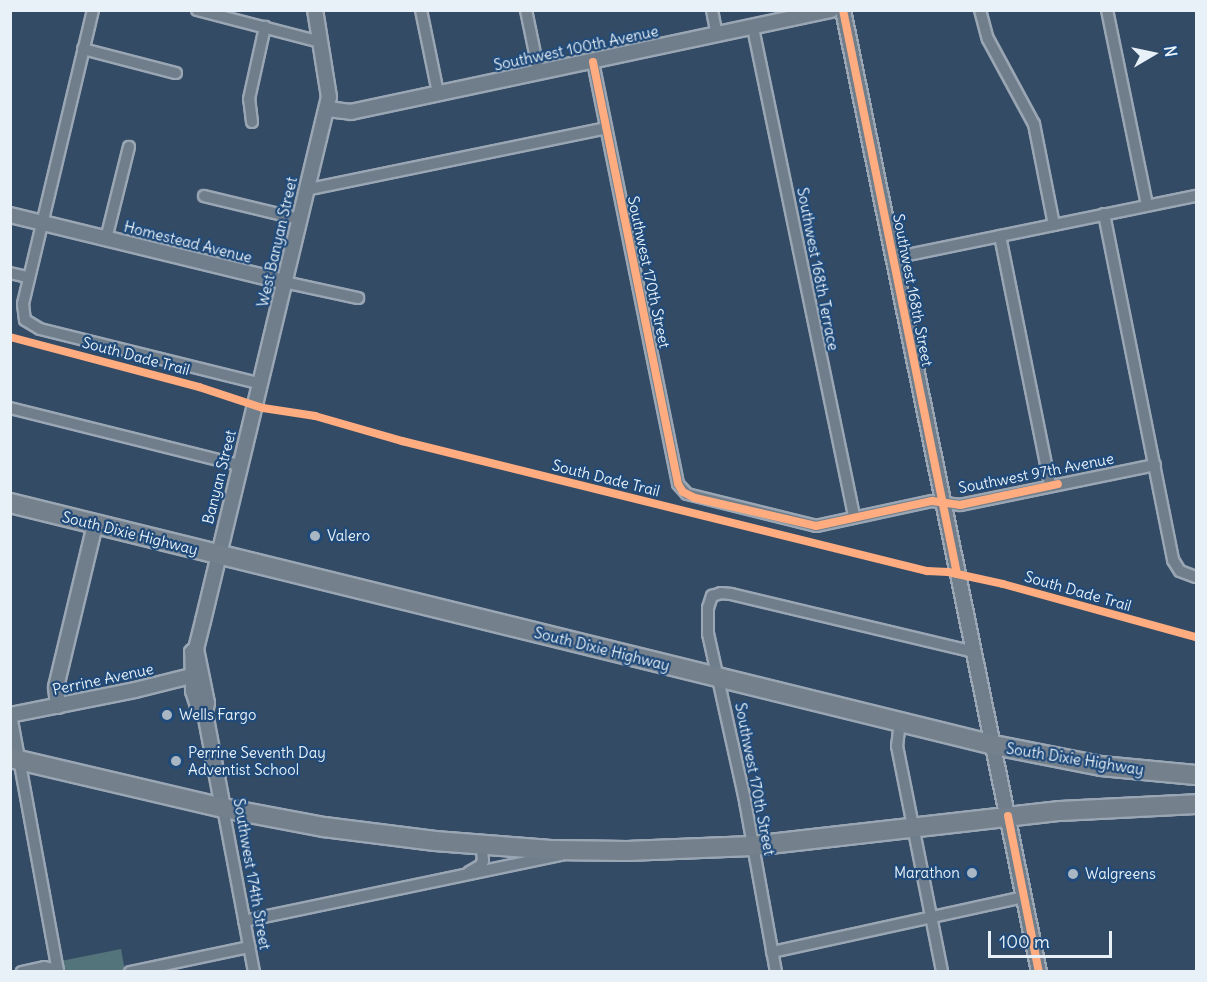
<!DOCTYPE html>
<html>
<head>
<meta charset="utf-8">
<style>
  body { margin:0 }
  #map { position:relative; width:1207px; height:982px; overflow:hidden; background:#344b65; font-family:Delius,sans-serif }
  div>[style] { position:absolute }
  .green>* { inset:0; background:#54747b }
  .roads { filter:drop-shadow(2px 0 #9aa6b3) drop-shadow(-2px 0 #9aa6b3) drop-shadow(0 2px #9aa6b3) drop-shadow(0 -2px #9aa6b3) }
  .street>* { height:10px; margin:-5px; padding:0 5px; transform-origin:5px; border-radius:5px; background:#707e8c }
  .secondary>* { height:14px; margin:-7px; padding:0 7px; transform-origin:7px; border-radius:7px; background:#707e8c }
  .highway>* { height:18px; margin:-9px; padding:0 9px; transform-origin:9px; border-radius:9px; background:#74808b }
  .cycleway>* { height:8px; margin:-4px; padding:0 4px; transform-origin:4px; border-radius:4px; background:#ffac80 }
  .dots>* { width:16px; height:16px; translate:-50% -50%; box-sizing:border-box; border:3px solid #1f4a7a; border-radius:50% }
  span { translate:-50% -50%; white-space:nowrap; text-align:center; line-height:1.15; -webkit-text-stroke:4.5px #1f4a7a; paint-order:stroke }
  .street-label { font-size:15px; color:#e8f1f8 }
  .poi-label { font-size:15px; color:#e8f1f8 }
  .left { translate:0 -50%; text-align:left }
  .right { translate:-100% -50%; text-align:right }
  .frame { position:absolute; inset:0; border:12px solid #e8f1f8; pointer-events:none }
  .north { position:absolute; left:1123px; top:24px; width:60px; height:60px; -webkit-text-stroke:4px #1f4a7a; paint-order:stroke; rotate:81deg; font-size:16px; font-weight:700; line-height:24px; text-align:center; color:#e8f1f8 }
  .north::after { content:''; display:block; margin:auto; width:21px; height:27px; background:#e8f1f8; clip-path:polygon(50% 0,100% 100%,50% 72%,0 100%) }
  .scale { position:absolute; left:988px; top:931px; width:124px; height:27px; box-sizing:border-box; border:3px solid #e8f1f8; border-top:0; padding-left:8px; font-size:18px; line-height:21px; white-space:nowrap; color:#e8f1f8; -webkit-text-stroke:4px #1f4a7a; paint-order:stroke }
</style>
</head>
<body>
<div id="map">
  <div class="green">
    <div style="clip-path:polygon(121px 949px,125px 971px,11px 972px,11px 971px)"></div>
  </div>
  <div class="roads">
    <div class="street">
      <div style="left:93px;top:10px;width:302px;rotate:103.4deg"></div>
      <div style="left:23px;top:304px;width:16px;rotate:83deg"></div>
      <div style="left:25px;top:320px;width:17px;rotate:31deg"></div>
      <div style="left:40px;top:329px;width:226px;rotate:13.9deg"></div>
      <div style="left:197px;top:10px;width:128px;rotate:14.5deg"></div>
      <div style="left:421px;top:10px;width:85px;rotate:78.4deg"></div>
      <div style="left:526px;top:10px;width:64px;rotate:78.3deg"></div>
      <div style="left:712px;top:10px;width:26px;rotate:79deg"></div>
      <div style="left:980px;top:10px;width:30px;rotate:75deg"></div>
      <div style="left:988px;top:39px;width:97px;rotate:61.6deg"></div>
      <div style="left:1034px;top:124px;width:103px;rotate:78.8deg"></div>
      <div style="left:1107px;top:10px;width:199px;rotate:78.4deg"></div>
      <div style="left:753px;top:28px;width:499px;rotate:78.3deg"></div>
      <div style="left:83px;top:49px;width:96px;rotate:14.5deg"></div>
      <div style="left:593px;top:62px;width:430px;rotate:78.6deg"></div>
      <div style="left:678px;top:484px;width:13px;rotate:48deg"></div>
      <div style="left:687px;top:494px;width:133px;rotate:13.9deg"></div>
      <div style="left:816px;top:526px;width:119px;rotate:-12.2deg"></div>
      <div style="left:932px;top:501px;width:28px;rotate:8deg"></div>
      <div style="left:960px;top:505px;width:199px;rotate:-11.6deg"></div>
      <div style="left:252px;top:122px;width:23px;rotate:-97deg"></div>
      <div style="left:249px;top:99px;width:74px;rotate:-77.5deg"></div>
      <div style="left:305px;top:190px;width:307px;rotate:-11.6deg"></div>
      <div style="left:204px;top:196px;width:98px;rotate:13.6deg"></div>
      <div style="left:1104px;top:214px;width:353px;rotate:78.7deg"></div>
      <div style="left:1173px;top:560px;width:13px;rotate:58deg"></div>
      <div style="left:1180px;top:571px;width:17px;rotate:21deg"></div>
      <div style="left:1000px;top:236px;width:254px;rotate:78.6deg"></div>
      <div style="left:106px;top:239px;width:95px;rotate:-76deg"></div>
      <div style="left:893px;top:258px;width:309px;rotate:-11.6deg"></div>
      <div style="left:10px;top:273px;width:18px;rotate:13deg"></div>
      <div style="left:284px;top:282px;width:76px;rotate:12.2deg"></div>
      <div style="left:10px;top:408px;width:235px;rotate:14deg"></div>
      <div style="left:11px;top:715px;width:259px;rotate:79.6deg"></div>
      <div style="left:58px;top:970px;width:14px;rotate:-168deg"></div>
      <div style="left:44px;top:967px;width:23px;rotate:167deg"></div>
      <div style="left:900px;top:722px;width:24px;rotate:97deg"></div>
      <div style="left:897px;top:746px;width:230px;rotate:78.7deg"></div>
      <div style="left:223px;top:808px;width:167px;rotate:79.3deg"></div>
      <div style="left:469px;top:872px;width:13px;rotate:-29deg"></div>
      <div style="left:480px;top:866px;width:6px;rotate:-59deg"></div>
      <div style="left:483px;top:861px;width:11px;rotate:-95deg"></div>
      <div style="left:482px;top:850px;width:7px;rotate:-135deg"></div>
      <div style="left:244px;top:921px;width:324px;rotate:-11.8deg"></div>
      <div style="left:772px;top:952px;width:258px;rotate:-12.3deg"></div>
      <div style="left:130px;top:972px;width:122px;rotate:-11.9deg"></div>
      <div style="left:776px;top:972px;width:179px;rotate:-100.3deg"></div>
      <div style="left:744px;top:796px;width:166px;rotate:-102.5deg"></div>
      <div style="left:708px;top:634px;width:26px;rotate:-90deg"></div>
      <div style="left:708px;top:608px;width:13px;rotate:-72deg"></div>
      <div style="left:712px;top:596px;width:9px;rotate:-18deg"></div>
      <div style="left:721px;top:593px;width:10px;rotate:6deg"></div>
      <div style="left:731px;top:594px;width:250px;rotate:13.4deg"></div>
    </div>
    <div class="secondary">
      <div style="left:843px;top:10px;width:982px;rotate:78.48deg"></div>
      <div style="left:327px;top:109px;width:24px;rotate:7deg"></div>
      <div style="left:351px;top:112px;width:491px;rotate:-12deg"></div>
      <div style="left:10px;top:215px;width:282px;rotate:13.7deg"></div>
      <div style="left:196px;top:649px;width:55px;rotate:78.5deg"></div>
      <div style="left:207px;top:703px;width:10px;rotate:101deg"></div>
      <div style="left:205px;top:713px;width:10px;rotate:-135deg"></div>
      <div style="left:198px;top:706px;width:16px;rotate:-108deg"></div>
      <div style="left:193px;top:691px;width:39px;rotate:-91deg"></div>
      <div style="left:192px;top:652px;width:5px;rotate:-37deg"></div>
      <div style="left:196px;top:649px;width:29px;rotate:-76deg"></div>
      <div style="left:203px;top:621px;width:539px;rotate:-76.48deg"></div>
      <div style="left:329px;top:97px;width:88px;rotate:-99.1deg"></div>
      <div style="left:58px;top:706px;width:19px;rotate:-96deg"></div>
      <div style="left:56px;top:687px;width:168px;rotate:-76.5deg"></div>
      <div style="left:205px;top:713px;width:97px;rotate:79.3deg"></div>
      <div style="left:10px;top:715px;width:127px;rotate:-11.3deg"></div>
      <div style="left:135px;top:690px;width:66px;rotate:-14deg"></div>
    </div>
    <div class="highway">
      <div style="left:10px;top:503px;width:1013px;rotate:13.82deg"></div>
      <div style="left:994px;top:745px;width:109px;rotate:11.1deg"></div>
      <div style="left:1101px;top:766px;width:95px;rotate:5.4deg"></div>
      <div style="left:10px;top:758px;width:219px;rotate:13.2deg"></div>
      <div style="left:223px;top:808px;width:103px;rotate:10.7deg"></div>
      <div style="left:324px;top:827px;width:112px;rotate:7.2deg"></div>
      <div style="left:435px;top:841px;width:116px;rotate:4.4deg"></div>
      <div style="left:551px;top:850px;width:76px;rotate:0.8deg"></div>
      <div style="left:627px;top:851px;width:125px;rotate:-2.3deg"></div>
      <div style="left:752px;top:846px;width:310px;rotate:-6.5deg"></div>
      <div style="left:1060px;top:811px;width:136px;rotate:-2.9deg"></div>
    </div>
  </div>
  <div class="cycleway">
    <div style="left:843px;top:10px;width:575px;rotate:78.57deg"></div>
    <div style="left:593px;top:62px;width:430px;rotate:78.6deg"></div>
    <div style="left:678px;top:484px;width:9px;rotate:58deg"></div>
    <div style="left:683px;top:492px;width:13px;rotate:27deg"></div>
    <div style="left:695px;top:498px;width:124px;rotate:13deg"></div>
    <div style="left:816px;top:526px;width:119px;rotate:-12.2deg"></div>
    <div style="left:932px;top:501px;width:28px;rotate:8deg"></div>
    <div style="left:960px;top:505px;width:100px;rotate:-12.1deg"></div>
    <div style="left:10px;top:337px;width:196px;rotate:14.8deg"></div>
    <div style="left:199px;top:387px;width:67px;rotate:18.2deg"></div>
    <div style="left:263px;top:408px;width:53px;rotate:8.7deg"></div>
    <div style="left:315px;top:416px;width:91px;rotate:16deg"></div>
    <div style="left:402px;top:441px;width:541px;rotate:13.91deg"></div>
    <div style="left:927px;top:571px;width:21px;rotate:3deg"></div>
    <div style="left:948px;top:572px;width:56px;rotate:12.3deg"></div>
    <div style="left:1003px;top:584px;width:200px;rotate:15.4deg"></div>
    <div style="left:1008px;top:816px;width:159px;rotate:78.8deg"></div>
  </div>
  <div class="dots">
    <div style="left:315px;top:536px;background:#a9b7c5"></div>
    <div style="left:167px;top:715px;background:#a9b7c5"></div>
    <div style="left:176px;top:761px;background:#a9b7c5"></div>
    <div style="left:972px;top:873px;background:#a9b7c5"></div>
    <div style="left:1073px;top:874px;background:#a9b7c5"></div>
  </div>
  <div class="street-label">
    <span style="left:576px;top:48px;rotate:-12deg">Southwest 100th Avenue</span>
    <span style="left:188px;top:242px;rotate:14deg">Homestead Avenue</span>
    <span style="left:277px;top:242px;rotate:-77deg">West Banyan Street</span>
    <span style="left:818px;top:269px;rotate:79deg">Southwest 168th Terrace</span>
    <span style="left:649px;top:272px;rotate:78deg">Southwest 170th Street</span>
    <span style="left:913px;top:290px;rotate:79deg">Southwest 168th Street</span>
    <span style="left:136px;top:356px;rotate:15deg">South Dade Trail</span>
    <span style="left:1036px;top:473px;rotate:-11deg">Southwest 97th Avenue</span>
    <span style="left:219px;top:477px;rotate:-76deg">Banyan Street</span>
    <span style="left:606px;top:478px;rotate:14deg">South Dade Trail</span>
    <span style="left:130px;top:533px;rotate:14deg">South Dixie Highway</span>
    <span style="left:1078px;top:591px;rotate:16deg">South Dade Trail</span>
    <span style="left:602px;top:649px;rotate:14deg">South Dixie Highway</span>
    <span style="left:103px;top:679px;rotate:-12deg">Perrine Avenue</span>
    <span style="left:1075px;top:759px;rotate:9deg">South Dixie Highway</span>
    <span style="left:755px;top:779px;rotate:79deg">Southwest 170th Street</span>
    <span style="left:252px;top:874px;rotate:80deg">Southwest 174th Street</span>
  </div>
  <div class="poi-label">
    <span class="left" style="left:327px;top:536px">Valero</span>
    <span class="left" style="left:179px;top:715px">Wells Fargo</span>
    <span class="left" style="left:188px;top:761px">Perrine Seventh Day<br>Adventist School</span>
    <span class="right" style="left:960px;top:873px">Marathon</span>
    <span class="left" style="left:1085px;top:874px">Walgreens</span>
  </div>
  <div class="frame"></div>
  <div class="north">N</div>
  <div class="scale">100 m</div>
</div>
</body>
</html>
